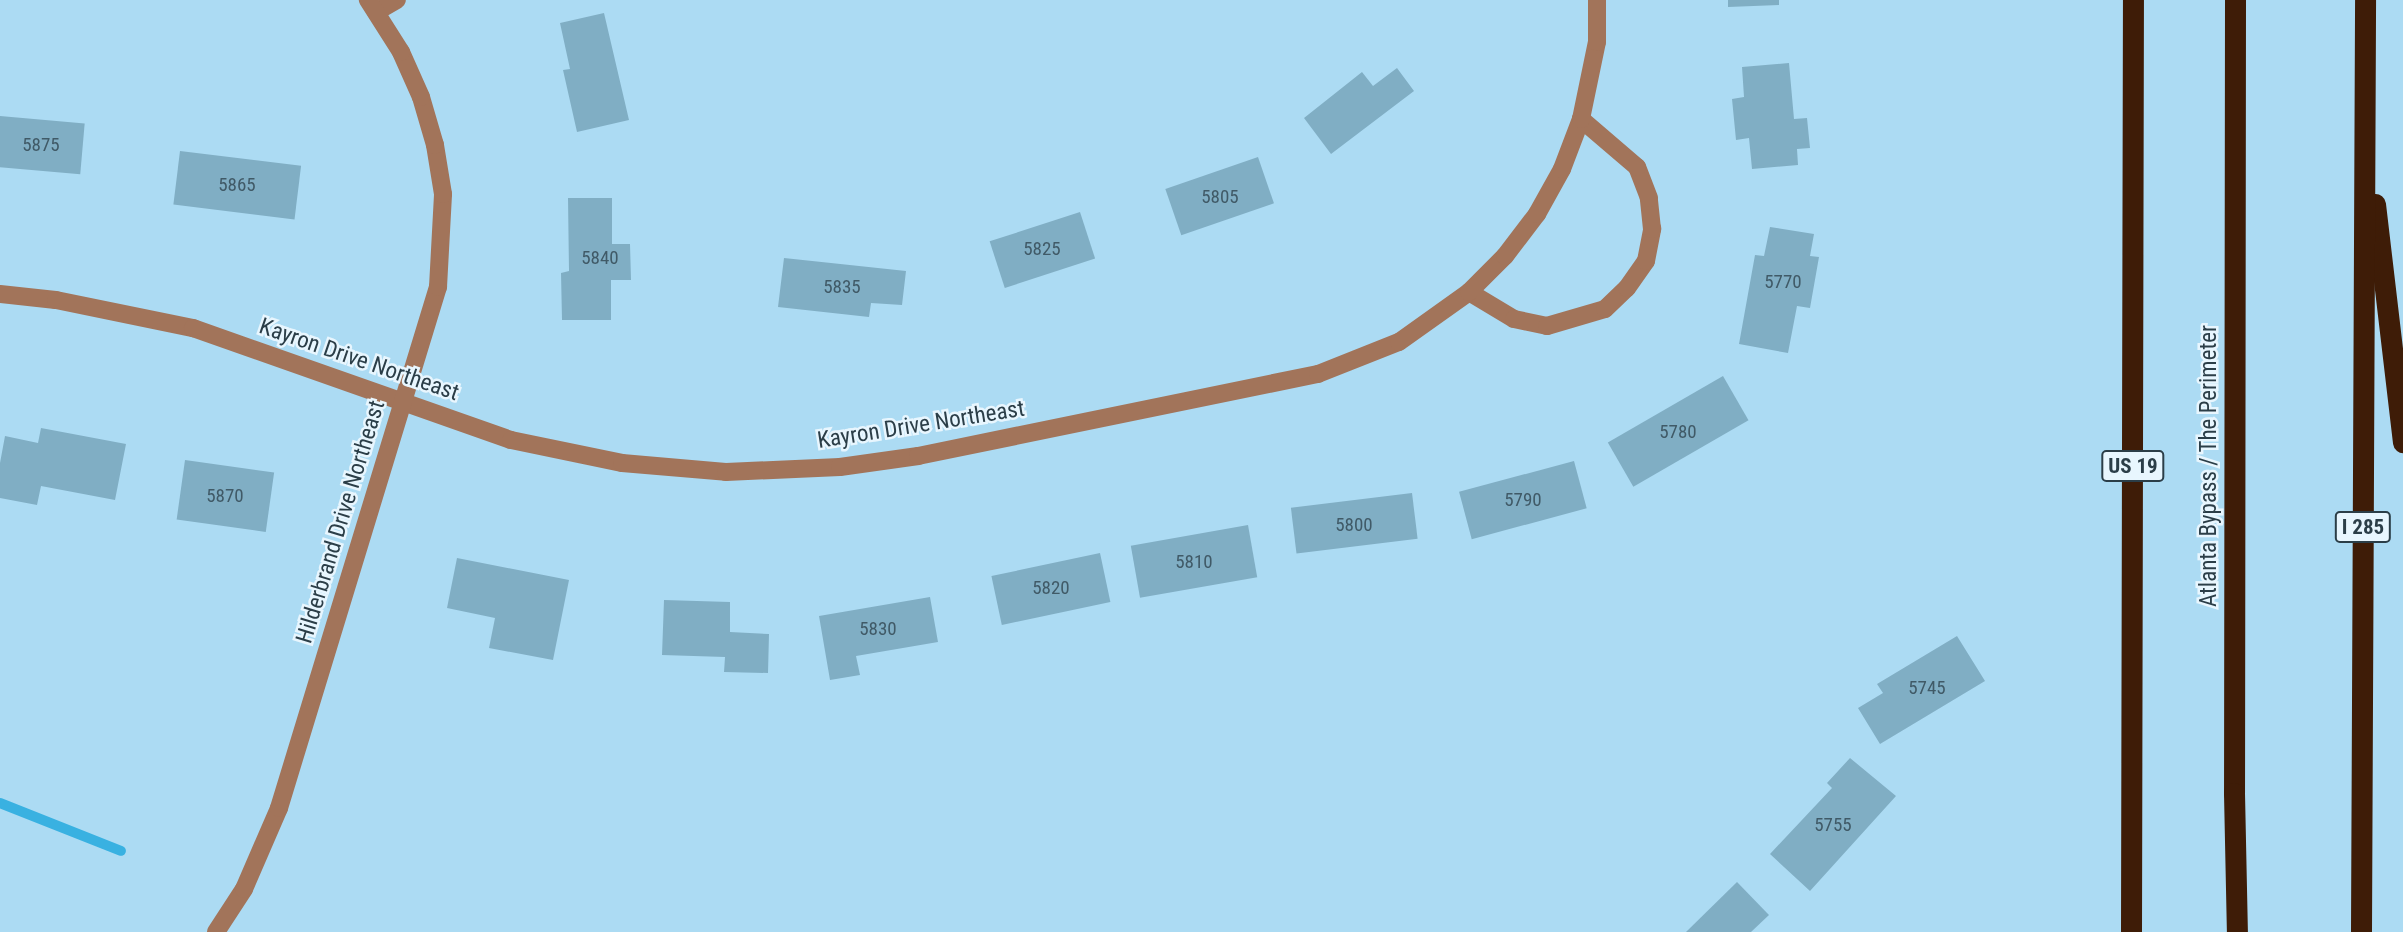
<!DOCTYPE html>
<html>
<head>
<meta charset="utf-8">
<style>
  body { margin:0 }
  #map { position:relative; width:2403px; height:932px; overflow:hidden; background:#acdbf3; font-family:"Roboto Condensed",sans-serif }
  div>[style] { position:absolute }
  .stream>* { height:10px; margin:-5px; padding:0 5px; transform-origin:5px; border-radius:5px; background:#39b1e1 }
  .building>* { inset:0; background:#80aec4; transform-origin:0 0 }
  .minor>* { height:18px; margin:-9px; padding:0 9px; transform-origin:9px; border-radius:9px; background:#a2745a }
  .highway>* { height:21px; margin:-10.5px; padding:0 10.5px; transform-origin:10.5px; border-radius:10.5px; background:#3e1c07 }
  span { translate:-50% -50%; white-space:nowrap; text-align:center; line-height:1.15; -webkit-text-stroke:5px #e8f6fe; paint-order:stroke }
  .number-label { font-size:19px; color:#405a67 }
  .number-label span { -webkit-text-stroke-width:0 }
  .shield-label span { padding:2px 5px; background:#e8f6fe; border:2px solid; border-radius:5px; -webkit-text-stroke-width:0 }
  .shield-label { font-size:21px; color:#2b3e48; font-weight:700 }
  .street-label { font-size:23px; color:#2b3e48 }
</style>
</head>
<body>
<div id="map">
  <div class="stream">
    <div style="left:0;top:803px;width:130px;rotate:21.6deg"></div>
  </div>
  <div class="building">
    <div style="clip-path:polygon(1728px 0,1779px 0,1779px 5px,1728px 7px)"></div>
    <div style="clip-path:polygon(604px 13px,629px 120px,577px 132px,563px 70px,570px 69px,560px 23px)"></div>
    <div style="clip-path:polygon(1789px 63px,1794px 119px,1807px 118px,1810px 148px,1797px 149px,1798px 165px,1752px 169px,1749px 138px,1736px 140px,1732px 99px,1744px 97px,1742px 67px)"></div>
    <div style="clip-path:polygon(1397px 68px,1414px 91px,1331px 154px,1304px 118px,1362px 72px,1373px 86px)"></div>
    <div style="left:0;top:116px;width:85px;height:51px;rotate:5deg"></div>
    <div style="left:180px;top:151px;width:122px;height:54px;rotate:7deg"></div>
    <div style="left:1258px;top:157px;width:49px;height:98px;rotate:71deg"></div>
    <div style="clip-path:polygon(568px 198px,612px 198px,612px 244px,630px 244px,631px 280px,611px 280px,611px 320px,562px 320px,561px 273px,569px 271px)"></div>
    <div style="left:1080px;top:212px;width:49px;height:95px;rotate:72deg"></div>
    <div style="clip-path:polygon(1770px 227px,1814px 234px,1810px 256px,1819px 257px,1810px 308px,1797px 306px,1788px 353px,1739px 344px,1755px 255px,1764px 256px)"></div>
    <div style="clip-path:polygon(784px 258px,906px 271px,902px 305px,871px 303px,869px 317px,778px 307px)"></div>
    <div style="left:1723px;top:376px;width:51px;height:133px;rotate:60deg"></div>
    <div style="clip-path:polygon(41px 428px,126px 444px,115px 500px,41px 486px,37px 505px,0 498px,0 463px,5px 436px,38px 443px)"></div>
    <div style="left:185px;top:460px;width:90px;height:60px;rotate:8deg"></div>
    <div style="left:1574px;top:461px;width:49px;height:119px;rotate:75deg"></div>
    <div style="left:1412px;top:493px;width:46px;height:122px;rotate:83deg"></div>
    <div style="left:1248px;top:525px;width:53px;height:119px;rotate:80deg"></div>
    <div style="left:1100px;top:553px;width:50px;height:111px;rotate:78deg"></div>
    <div style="clip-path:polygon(457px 558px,569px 580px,553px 660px,489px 648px,495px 618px,447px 608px)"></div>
    <div style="clip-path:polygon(930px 597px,938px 642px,856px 656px,860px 675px,830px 680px,819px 616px)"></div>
    <div style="clip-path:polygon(664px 600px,730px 602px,730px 632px,769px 634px,768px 673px,724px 672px,725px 657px,662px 655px)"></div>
    <div style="clip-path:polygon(1957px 636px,1985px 681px,1880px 744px,1858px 708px,1883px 693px,1877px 684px)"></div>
    <div style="clip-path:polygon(1850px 758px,1896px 796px,1810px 891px,1770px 854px,1832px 788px,1827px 783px)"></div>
    <div style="clip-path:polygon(1737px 882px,1769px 915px,1751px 932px,1686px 932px)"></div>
  </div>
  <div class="minor">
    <div style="left:376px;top:12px;width:24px;rotate:-30deg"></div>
    <div style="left:1469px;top:292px;width:52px;rotate:31deg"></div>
    <div style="left:1514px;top:319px;width:34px;rotate:12deg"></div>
    <div style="left:1547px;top:326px;width:60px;rotate:-16.3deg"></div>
    <div style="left:1605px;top:309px;width:30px;rotate:-44deg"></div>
    <div style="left:1627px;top:288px;width:33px;rotate:-55deg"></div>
    <div style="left:1646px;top:261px;width:33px;rotate:-79deg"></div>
    <div style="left:1652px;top:229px;width:31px;rotate:-96deg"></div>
    <div style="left:1649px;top:198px;width:33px;rotate:-111deg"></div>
    <div style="left:1637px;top:167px;width:74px;rotate:-139.4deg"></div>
    <div style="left:0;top:294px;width:56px;rotate:6.1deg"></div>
    <div style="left:56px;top:300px;width:140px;rotate:11.6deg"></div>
    <div style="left:193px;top:328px;width:337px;rotate:19.4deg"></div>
    <div style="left:511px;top:440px;width:113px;rotate:11.7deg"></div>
    <div style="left:622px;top:463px;width:104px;rotate:4.9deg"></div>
    <div style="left:726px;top:472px;width:114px;rotate:-2.5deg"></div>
    <div style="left:840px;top:467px;width:79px;rotate:-8deg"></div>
    <div style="left:918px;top:456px;width:408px;rotate:-11.6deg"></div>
    <div style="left:1318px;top:374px;width:87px;rotate:-21.6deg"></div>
    <div style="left:1399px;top:342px;width:86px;rotate:-35.5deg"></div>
    <div style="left:1469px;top:292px;width:51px;rotate:-45deg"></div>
    <div style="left:1505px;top:256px;width:53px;rotate:-52.7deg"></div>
    <div style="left:1537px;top:214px;width:51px;rotate:-60.9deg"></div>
    <div style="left:1562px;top:169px;width:53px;rotate:-69.2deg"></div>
    <div style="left:1581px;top:119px;width:79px;rotate:-78.3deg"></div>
    <div style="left:1597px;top:42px;width:42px;rotate:-90deg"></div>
    <div style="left:216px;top:932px;width:51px;rotate:-56.9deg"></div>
    <div style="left:244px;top:889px;width:88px;rotate:-66.6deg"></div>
    <div style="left:279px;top:808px;width:545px;rotate:-73.03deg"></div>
    <div style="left:438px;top:287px;width:93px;rotate:-86.9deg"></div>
    <div style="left:443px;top:194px;width:50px;rotate:-99.3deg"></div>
    <div style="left:435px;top:145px;width:50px;rotate:-106.3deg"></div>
    <div style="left:421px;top:97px;width:49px;rotate:-114deg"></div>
    <div style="left:401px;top:52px;width:62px;rotate:-122.4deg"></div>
  </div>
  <div class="highway">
    <div style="left:2235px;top:0;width:793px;rotate:90.07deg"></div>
    <div style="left:2234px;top:793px;width:139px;rotate:88.8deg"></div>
    <div style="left:2375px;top:204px;width:240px;rotate:83.3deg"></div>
    <div style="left:2131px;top:932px;width:932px;rotate:-89.88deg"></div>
    <div style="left:2361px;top:932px;width:932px;rotate:-89.75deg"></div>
  </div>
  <div class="number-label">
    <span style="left:41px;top:145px">5875</span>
    <span style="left:237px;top:185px">5865</span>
    <span style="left:1220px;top:197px">5805</span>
    <span style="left:1042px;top:249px">5825</span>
    <span style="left:600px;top:258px">5840</span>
    <span style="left:1783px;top:282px">5770</span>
    <span style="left:842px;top:287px">5835</span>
    <span style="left:1678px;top:432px">5780</span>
    <span style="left:225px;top:496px">5870</span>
    <span style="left:1523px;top:500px">5790</span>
    <span style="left:1354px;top:525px">5800</span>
    <span style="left:1194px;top:562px">5810</span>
    <span style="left:1051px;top:588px">5820</span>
    <span style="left:878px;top:629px">5830</span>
    <span style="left:1927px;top:688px">5745</span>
    <span style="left:1833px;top:825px">5755</span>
  </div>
  <div class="shield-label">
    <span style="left:2133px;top:466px">US 19</span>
    <span style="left:2363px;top:527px">I 285</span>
  </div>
  <div class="street-label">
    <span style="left:359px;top:360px;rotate:19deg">Kayron Drive Northeast</span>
    <span style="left:921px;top:425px;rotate:-9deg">Kayron Drive Northeast</span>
    <span style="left:2209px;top:466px;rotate:-90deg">Atlanta Bypass / The Perimeter</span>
    <span style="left:341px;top:522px;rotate:-73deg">Hilderbrand Drive Northeast</span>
  </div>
</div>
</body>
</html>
